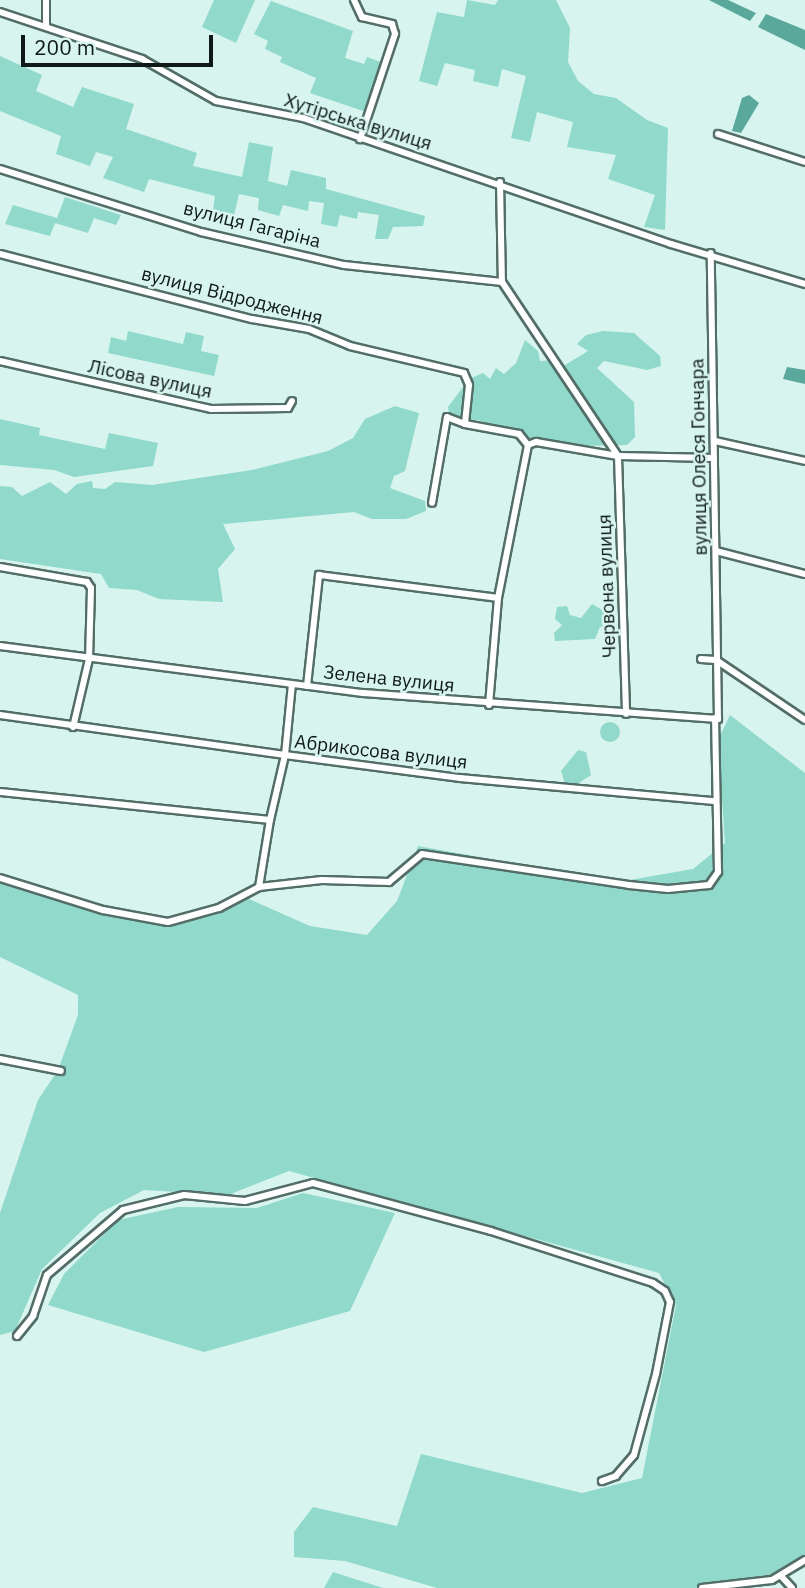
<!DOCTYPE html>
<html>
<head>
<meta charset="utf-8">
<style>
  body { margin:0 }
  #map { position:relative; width:805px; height:1588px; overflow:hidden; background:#d7f5ee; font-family:"IBM Plex Sans",sans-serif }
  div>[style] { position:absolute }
  .green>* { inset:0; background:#90d9cb }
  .round { border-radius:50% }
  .water>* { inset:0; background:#5aa89b }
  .roads { filter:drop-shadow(2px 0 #536d68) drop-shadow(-2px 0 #536d68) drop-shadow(0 2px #536d68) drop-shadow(0 -2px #536d68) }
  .street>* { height:6px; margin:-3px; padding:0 3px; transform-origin:3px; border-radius:3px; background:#fff }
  span { translate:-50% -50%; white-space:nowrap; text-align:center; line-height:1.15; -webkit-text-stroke:5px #d7f5ee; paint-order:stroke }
  .street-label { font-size:19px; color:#0f1a18 }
  .scale { position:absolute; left:21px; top:35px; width:192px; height:32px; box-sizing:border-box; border:4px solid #0f1a18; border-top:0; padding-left:9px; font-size:21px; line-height:24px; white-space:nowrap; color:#0f1a18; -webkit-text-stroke:5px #d7f5ee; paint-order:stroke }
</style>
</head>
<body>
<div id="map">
  <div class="green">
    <div style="clip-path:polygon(214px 0,255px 0,236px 43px,202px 27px)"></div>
    <div style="clip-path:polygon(467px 0,495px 5px,498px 0,556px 0,570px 28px,568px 62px,578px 81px,594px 94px,616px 98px,647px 120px,668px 128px,665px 230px,644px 227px,655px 195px,608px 179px,616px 155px,567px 147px,573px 122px,537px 112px,530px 142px,511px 138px,526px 76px,502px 69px,498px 87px,473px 81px,475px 70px,445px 63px,437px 86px,419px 81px,437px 12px,464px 17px)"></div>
    <div style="clip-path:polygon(271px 1px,353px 31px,345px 58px,364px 64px,367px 57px,386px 64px,369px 113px,310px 93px,316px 78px,280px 62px,282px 57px,265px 49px,268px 41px,254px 34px)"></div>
    <div style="clip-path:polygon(0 56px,42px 75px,36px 91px,73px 107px,82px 87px,134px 104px,126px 129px,197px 153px,193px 166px,242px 177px,249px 142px,273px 147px,268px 181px,287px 186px,291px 170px,326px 178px,326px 189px,425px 216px,423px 226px,393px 227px,388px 239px,375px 239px,379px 215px,358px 212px,357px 219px,340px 215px,337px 227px,321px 224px,324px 203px,309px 201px,308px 211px,283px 205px,279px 216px,258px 210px,259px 198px,239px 194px,233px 220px,212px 216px,215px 196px,149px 179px,144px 192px,103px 178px,113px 157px,96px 152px,90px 166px,56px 154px,61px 136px,0 111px)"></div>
    <div style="clip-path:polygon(65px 197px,121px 215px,116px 225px,94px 218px,88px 233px,55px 223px,50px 236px,5px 224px,13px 205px,57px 218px)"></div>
    <div style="clip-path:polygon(128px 331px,183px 344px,186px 332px,204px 336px,201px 351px,219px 355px,214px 376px,108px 353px,111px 337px,126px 341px)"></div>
    <div style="clip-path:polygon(603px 331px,634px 333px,660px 356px,661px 366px,647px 370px,604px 361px,597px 368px,634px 402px,635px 437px,627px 445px,576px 446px,525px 437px,478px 420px,450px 419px,448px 407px,469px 379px,483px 373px,490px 379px,496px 368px,504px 374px,516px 363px,525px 340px,538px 351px,540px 361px,555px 360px,565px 365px,588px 351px,577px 344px,586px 335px)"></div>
    <div style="clip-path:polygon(395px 406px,419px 413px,405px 471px,394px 476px,390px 488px,425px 501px,426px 511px,406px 519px,372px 519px,354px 512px,223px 524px,235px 549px,218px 569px,223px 602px,159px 599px,137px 590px,109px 588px,101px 574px,0 559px,0 486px,12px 487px,22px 496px,50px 482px,66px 494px,77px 484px,92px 481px,93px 488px,105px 489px,115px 482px,152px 485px,252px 470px,328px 451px,353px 438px,365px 419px)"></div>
    <div style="clip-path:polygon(0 419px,40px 428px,39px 435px,105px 449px,109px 433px,158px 443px,153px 466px,74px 477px,54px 470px,0 465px)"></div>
    <div style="clip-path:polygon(592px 604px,614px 617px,614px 622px,600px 627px,595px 639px,555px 641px,554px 633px,562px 625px,555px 619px,557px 607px,567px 606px,570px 615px,581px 618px)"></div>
    <div style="clip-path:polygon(730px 715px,805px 773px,805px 1564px,772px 1584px,716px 1588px,437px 1588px,345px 1561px,294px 1557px,294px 1532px,313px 1507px,397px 1526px,421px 1454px,582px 1493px,642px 1478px,676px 1305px,659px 1273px,289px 1171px,228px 1195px,144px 1190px,100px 1213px,42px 1269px,15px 1331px,0 1335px,0 1213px,38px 1100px,58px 1070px,78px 1015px,78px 995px,0 957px,0 883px,182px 921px,249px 899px,310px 926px,367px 935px,397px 901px,418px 846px,618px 882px,693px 869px,725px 843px,718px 740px)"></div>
    <div class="round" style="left:600px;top:722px;width:20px;height:20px"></div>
    <div style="clip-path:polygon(578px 750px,586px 752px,591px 775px,576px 785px,565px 784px,561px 771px)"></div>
    <div style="clip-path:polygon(303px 1193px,395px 1213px,350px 1311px,204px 1352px,48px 1305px,64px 1274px,118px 1220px,178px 1207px,257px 1208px)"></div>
    <div style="clip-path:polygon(333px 1572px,383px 1588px,324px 1588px)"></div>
  </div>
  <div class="water">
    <div style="clip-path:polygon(709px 0,728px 0,756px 13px,750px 21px)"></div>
    <div style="clip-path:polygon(766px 14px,805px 30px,805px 50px,758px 27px)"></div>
    <div style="clip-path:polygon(749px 95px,759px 103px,741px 133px,732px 131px,742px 98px)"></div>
    <div style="clip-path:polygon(787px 367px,805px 370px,805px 384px,783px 379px)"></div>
  </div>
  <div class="roads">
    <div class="street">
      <div style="left:46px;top:0;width:25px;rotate:90deg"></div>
      <div style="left:354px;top:0;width:19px;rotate:65deg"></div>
      <div style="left:362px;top:17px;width:31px;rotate:13deg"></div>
      <div style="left:392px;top:24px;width:10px;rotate:73deg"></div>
      <div style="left:395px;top:34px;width:111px;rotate:108.4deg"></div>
      <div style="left:0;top:12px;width:150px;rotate:18.3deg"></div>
      <div style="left:142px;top:59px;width:85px;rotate:29.6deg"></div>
      <div style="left:216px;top:101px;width:89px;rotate:11.1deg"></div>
      <div style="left:303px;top:118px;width:389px;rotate:18.9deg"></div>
      <div style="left:671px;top:244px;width:140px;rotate:16.6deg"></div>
      <div style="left:718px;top:134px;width:91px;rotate:17.8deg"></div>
      <div style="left:0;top:169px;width:211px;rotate:17.4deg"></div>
      <div style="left:201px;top:232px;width:147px;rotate:13deg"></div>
      <div style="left:344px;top:265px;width:159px;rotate:6.1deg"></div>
      <div style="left:500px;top:182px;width:100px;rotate:88.9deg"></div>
      <div style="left:502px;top:282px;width:209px;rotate:56.3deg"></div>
      <div style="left:0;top:254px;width:260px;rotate:14.5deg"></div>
      <div style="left:252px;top:319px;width:58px;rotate:10deg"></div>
      <div style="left:309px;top:329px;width:44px;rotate:22.5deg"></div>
      <div style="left:350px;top:346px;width:117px;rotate:13.3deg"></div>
      <div style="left:464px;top:373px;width:13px;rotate:67deg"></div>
      <div style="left:469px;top:385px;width:39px;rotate:96deg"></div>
      <div style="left:465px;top:424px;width:19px;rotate:-159deg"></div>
      <div style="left:447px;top:417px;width:87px;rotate:99.9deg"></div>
      <div style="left:0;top:361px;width:216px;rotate:12.8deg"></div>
      <div style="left:211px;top:409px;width:77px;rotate:-0.7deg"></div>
      <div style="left:288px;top:408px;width:8px;rotate:-60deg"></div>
      <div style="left:465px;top:424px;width:55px;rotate:10.5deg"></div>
      <div style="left:519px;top:434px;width:14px;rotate:51deg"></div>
      <div style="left:715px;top:441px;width:92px;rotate:12.5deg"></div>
      <div style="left:618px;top:456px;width:258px;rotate:88.2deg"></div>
      <div style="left:716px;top:551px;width:92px;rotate:14.5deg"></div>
      <div style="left:0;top:567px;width:88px;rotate:9.8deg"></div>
      <div style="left:87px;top:582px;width:7px;rotate:56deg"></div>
      <div style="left:91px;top:588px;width:71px;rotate:91.6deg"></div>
      <div style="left:89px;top:659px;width:70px;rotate:103.2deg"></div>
      <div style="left:0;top:646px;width:366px;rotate:7.4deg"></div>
      <div style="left:363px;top:693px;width:356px;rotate:4.2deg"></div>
      <div style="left:718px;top:719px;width:466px;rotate:-90.9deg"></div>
      <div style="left:701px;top:659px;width:15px;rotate:4deg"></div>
      <div style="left:716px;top:660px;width:107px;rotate:34deg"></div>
      <div style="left:307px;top:686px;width:112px;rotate:-83.8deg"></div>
      <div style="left:319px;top:575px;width:180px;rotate:7.3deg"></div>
      <div style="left:489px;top:705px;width:107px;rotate:-85.2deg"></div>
      <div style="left:498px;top:598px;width:156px;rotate:-78.9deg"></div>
      <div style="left:528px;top:445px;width:9px;rotate:-21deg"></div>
      <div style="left:536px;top:442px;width:83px;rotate:9.7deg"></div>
      <div style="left:618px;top:456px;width:96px;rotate:1.2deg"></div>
      <div style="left:0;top:715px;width:288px;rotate:8deg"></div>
      <div style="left:285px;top:755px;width:71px;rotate:-84.4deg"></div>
      <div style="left:0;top:792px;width:271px;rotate:5.9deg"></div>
      <div style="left:270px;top:820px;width:67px;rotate:-77deg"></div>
      <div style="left:285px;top:755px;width:177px;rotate:7.5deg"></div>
      <div style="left:460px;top:778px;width:255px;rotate:5.2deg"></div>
      <div style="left:0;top:878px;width:108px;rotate:17.3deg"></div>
      <div style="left:103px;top:910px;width:66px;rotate:10.5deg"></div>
      <div style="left:168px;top:922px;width:53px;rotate:-15.4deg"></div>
      <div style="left:219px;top:908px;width:45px;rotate:-27.7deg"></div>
      <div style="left:259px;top:887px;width:63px;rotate:-6.3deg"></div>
      <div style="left:322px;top:880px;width:67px;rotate:1.7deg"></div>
      <div style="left:389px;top:882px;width:43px;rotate:-40.3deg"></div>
      <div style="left:422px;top:854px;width:209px;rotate:8.5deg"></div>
      <div style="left:629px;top:885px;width:39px;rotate:6deg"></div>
      <div style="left:668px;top:889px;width:41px;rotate:-5.6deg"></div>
      <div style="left:709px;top:885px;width:16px;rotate:-55deg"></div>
      <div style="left:718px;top:872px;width:154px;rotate:-91.1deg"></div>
      <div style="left:259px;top:887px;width:68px;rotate:-80.7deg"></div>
      <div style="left:0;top:1059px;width:62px;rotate:11.1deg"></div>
      <div style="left:17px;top:1336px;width:26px;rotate:-51deg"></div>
      <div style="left:33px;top:1316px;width:43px;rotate:-71.1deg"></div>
      <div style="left:47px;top:1275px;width:100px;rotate:-40.5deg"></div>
      <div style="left:123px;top:1210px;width:63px;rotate:-13.8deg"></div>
      <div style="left:184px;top:1195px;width:61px;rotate:5.6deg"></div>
      <div style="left:245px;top:1201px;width:70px;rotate:-14.8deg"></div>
      <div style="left:313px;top:1183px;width:184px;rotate:15.1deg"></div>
      <div style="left:491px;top:1231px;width:170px;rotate:17.8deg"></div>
      <div style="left:653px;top:1283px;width:14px;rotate:34deg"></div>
      <div style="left:665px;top:1291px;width:12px;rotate:66deg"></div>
      <div style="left:670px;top:1302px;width:73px;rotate:101deg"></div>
      <div style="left:656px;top:1374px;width:84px;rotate:105.2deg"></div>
      <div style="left:634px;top:1455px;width:28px;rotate:131deg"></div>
      <div style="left:616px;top:1476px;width:15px;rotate:160deg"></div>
      <div style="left:781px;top:1576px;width:16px;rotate:47deg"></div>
      <div style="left:702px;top:1588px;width:70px;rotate:-6.5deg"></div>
      <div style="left:772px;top:1580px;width:39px;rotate:-31deg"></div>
    </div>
  </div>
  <div class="street-label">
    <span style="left:358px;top:122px;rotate:17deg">Хутірська вулиця</span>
    <span style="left:252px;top:225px;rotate:14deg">вулиця Гагаріна</span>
    <span style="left:232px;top:296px;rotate:14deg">вулиця Відродження</span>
    <span style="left:150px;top:379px;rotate:12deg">Лісова вулиця</span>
    <span style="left:699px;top:457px;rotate:-91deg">вулиця Олеся Гончара</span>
    <span style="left:607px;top:586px;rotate:-92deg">Червона вулиця</span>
    <span style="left:389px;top:679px;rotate:6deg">Зелена вулиця</span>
    <span style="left:381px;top:752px;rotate:7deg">Абрикосова вулиця</span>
  </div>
  <div class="scale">200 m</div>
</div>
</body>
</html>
